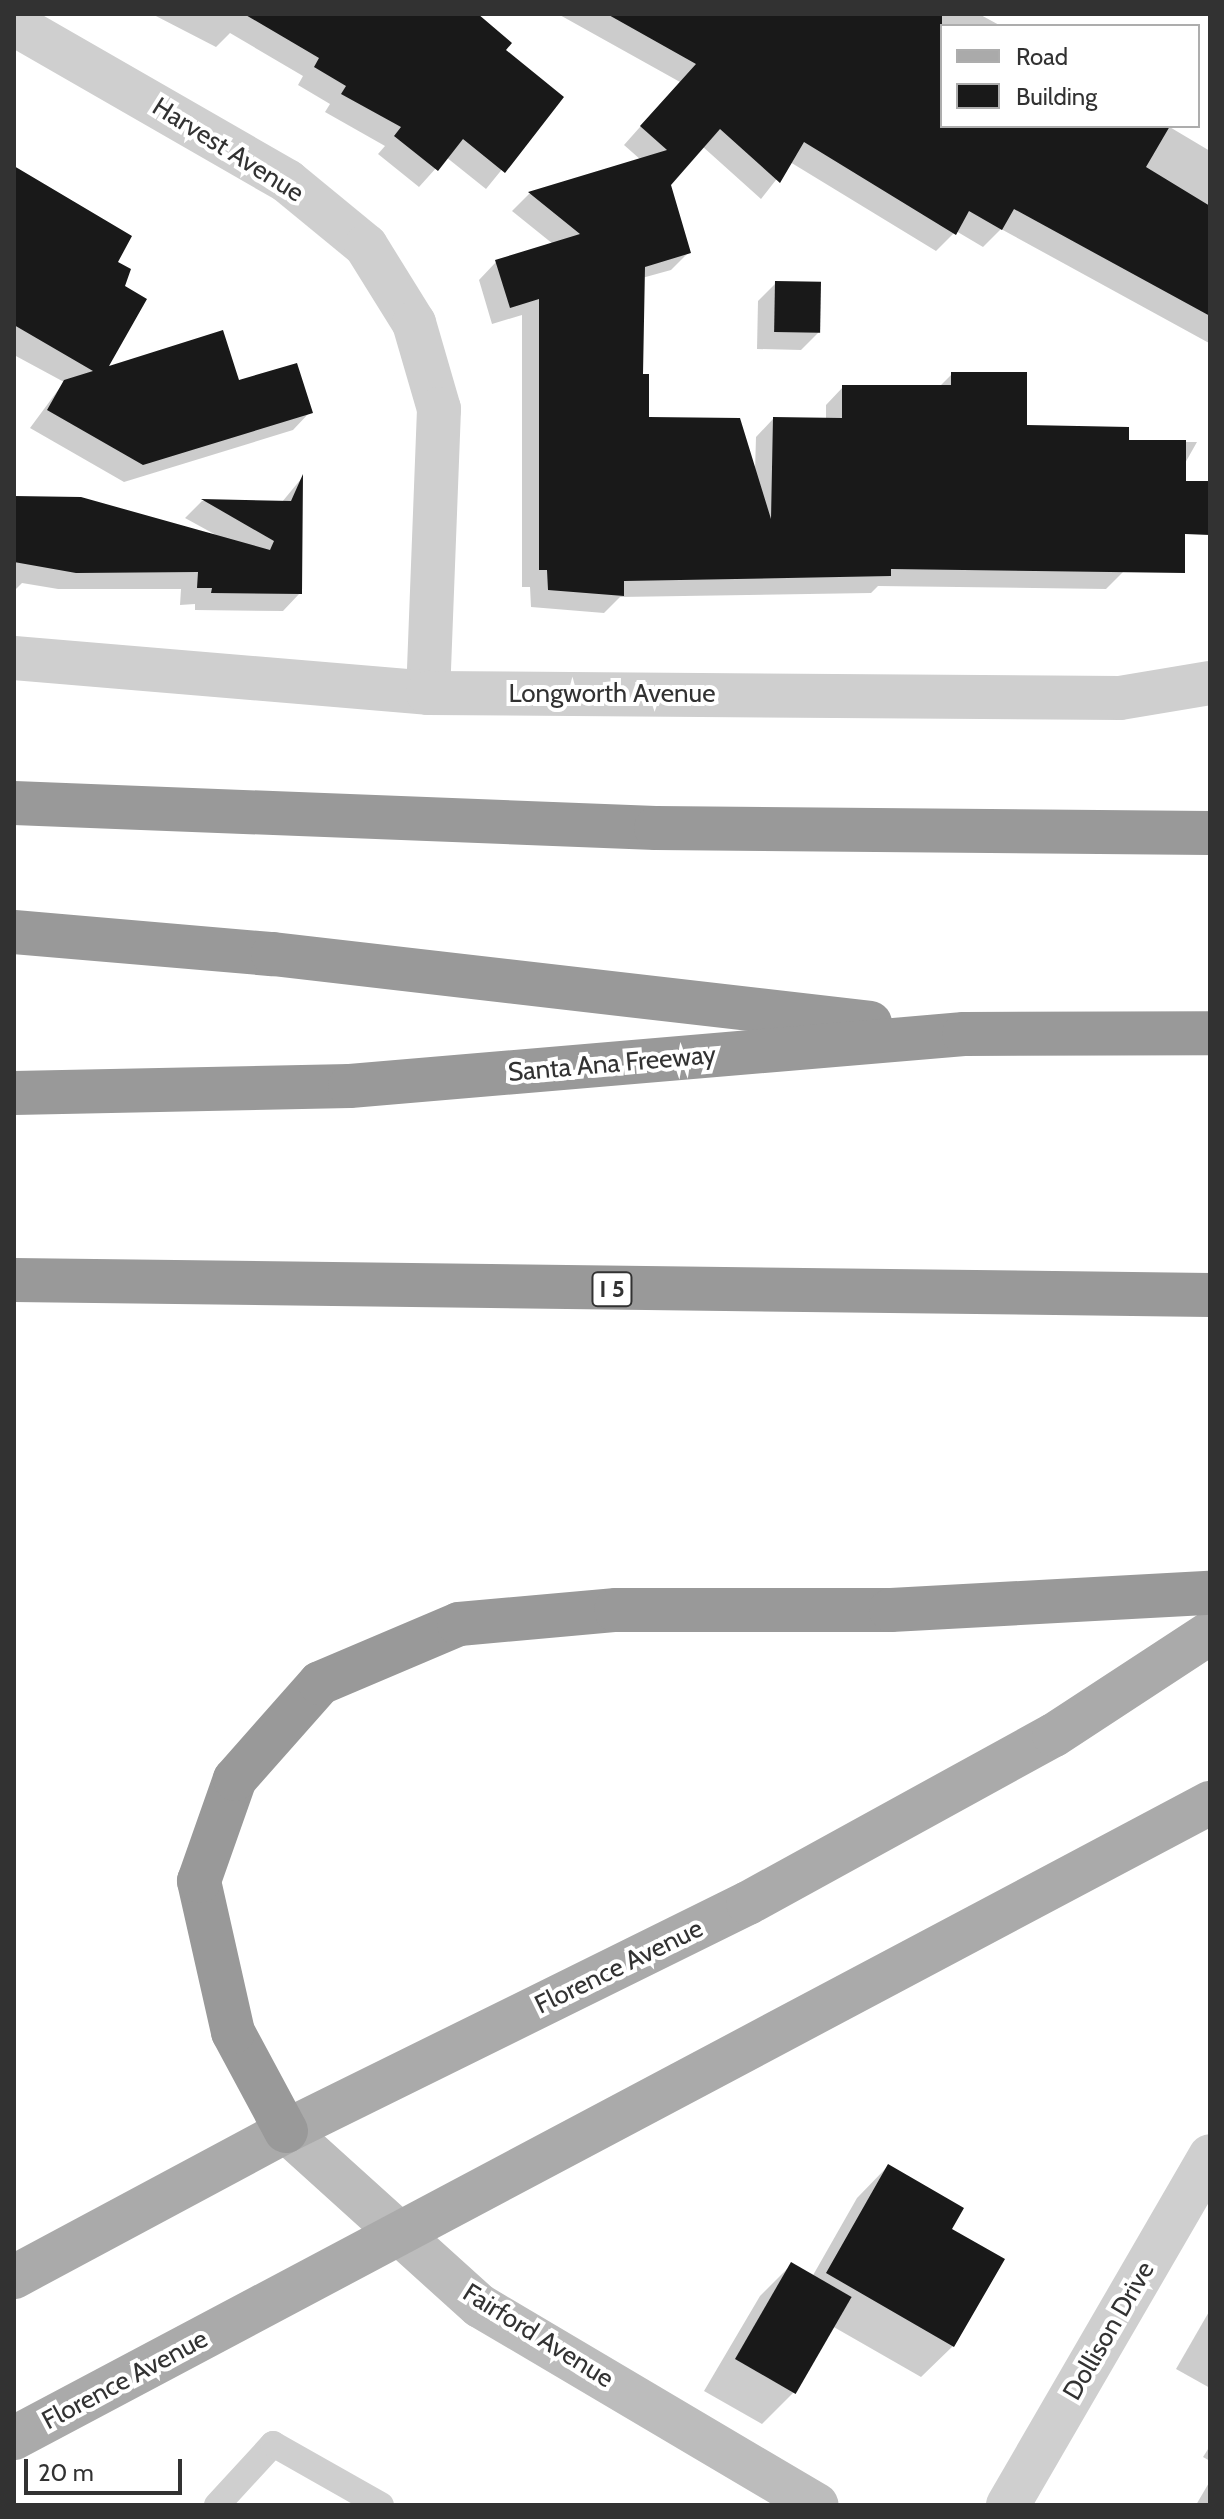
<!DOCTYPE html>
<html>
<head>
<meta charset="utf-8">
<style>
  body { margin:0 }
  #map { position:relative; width:1224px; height:2519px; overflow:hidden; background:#fff; font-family:Cabin,sans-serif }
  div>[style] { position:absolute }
  .shadow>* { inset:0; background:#0003 }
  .building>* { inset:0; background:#191919; transform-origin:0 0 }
  .lane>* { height:26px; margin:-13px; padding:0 13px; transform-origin:13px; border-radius:13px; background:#cfcfcf }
  .street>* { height:44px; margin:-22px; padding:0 22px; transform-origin:22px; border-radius:22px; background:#cfcfcf }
  .secondary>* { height:44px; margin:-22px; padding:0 22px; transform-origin:22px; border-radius:22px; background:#bcbcbc }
  .primary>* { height:44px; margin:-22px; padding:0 22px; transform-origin:22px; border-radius:22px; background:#aaa }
  .highway>* { height:44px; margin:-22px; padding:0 22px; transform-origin:22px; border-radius:22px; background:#999 }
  span { translate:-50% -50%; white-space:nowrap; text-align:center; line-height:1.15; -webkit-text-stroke:8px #fff; paint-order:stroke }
  .shield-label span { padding:2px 6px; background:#fff; border:2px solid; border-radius:6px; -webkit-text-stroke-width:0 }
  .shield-label { font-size:24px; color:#323232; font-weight:700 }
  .street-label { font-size:26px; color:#323232 }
  .frame { position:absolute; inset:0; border:16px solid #323232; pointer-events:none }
  .legend { position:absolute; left:940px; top:24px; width:260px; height:104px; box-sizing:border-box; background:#fff; border:2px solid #adadad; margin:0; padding:10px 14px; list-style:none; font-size:24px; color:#323232 }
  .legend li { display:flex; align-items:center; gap:16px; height:40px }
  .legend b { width:40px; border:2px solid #adadad }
  .scale { position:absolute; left:24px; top:2459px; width:158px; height:36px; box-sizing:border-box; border:4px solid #323232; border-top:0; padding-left:10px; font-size:24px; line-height:28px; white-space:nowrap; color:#323232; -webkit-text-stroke:6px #fff; paint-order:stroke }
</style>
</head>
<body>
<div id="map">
  <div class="shadow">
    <div style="clip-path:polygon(152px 14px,444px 14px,561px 97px,486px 189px,446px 157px,419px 187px,378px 154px,385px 146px,325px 112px,330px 104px,298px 85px,303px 76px,230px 33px,216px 47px)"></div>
    <div style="clip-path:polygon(558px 14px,979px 14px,1001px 26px,942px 26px,942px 126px,1168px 126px,1210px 151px,1209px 343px,1001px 229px,983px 247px,956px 231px,936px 251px,790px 162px,761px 199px,702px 146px,668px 184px,689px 252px,671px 270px,642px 278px,641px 375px,647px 419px,755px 471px,756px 437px,773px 419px,826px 420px,826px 405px,843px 387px,939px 387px,952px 374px,1025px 427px,1128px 442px,1197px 442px,1124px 571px,1106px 589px,878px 586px,871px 593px,620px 597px,604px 613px,531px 607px,530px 587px,522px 587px,522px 315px,492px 324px,479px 280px,496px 262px,553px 244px,512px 211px,529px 194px,641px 160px,624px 145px,680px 82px)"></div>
    <div style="clip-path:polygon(14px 172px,115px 263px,104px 369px,237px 383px,310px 412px,293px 430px,124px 482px,30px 428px,64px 382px,14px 355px)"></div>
    <div style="clip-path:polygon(776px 283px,819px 332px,801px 350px,757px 349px,758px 301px)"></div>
    <div style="clip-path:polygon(301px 479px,300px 593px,283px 611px,195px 610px,195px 604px,180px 605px,181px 589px,58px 589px,22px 583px,14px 591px,14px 498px,216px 535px,185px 518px,202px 501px,282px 502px)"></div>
    <div style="clip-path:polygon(888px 2166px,950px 2230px,953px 2346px,921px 2377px,832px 2326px,793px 2393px,762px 2424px,704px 2391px,760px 2296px,791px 2265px,812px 2277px,857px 2198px)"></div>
    <div style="clip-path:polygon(1210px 2310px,1210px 2388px,1176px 2369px)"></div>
    <div style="clip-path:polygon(1210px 2446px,1210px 2461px,1203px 2457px)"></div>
    <div style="clip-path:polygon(1210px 2481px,1210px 2505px,1196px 2505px)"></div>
  </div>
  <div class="building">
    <div style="clip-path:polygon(244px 14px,478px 14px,512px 43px,506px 50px,564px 97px,505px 173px,463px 139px,438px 171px,394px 136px,401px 127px,341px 94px,346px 86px,314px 67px,319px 58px)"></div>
    <div style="clip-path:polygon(607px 14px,942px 14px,942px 126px,1170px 126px,1146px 167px,1210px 206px,1210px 316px,1014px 209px,1002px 230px,969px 211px,956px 235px,804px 142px,780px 183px,720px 129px,671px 185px,691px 253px,645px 267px,643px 374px,649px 374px,649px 417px,740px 418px,771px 519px,773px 417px,842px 418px,842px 385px,951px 385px,951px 372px,1027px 372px,1027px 425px,1129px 427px,1129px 440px,1186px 440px,1186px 481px,1210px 481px,1210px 535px,1185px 534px,1185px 573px,891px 569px,891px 576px,624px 581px,624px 596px,548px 590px,547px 570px,539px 570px,539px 299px,510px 308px,495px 260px,580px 234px,528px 192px,667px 150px,640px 126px,696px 64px)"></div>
    <div style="clip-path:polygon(14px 166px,132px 236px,118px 262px,131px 269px,125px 286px,147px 299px,109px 366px,223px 330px,239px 380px,297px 363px,313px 413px,143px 465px,47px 410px,64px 380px,93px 371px,14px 325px)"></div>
    <div style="left:775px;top:281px;width:46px;height:51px;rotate:1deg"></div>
    <div style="clip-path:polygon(303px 474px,302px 594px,211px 593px,212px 588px,197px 588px,198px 572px,76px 573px,14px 562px,14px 496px,81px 497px,270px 550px,274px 541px,201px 499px,291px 501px)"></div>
    <div style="clip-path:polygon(888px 2164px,964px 2208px,952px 2229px,1005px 2259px,954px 2347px,826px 2273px)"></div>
    <div style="left:791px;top:2262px;width:70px;height:112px;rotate:30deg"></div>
  </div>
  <div class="lane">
    <div style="left:217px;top:2505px;width:83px;rotate:-47.4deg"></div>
    <div style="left:273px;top:2444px;width:124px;rotate:29.5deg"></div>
  </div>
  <div class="street">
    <div style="left:14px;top:24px;width:315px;rotate:29.9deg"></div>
    <div style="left:287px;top:181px;width:102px;rotate:39.4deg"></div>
    <div style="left:366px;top:246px;width:91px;rotate:58.1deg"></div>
    <div style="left:414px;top:323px;width:90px;rotate:73.8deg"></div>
    <div style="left:439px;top:409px;width:284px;rotate:92.2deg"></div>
    <div style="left:14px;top:658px;width:415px;rotate:4.8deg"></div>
    <div style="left:428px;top:693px;width:692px;rotate:0.41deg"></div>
    <div style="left:1120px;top:698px;width:91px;rotate:-9.5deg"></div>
    <div style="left:1008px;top:2505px;width:403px;rotate:-59.9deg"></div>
  </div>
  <div class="secondary">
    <div style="left:286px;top:2131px;width:261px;rotate:42.1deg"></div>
    <div style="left:480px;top:2306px;width:391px;rotate:30.6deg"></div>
  </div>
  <div class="primary">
    <div style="left:14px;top:2277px;width:309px;rotate:-28.2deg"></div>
    <div style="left:286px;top:2131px;width:515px;rotate:-26.27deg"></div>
    <div style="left:748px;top:1903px;width:349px;rotate:-28.8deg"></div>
    <div style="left:1054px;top:1735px;width:186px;rotate:-33.2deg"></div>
    <div style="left:14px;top:2438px;width:1354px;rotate:-27.97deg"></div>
  </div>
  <div class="highway">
    <div style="left:14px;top:803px;width:642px;rotate:2.23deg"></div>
    <div style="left:656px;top:828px;width:554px;rotate:0.52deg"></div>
    <div style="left:14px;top:932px;width:260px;rotate:4.9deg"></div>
    <div style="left:273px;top:954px;width:601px;rotate:6.59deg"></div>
    <div style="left:14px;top:1093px;width:336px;rotate:-1.2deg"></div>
    <div style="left:350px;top:1086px;width:616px;rotate:-4.84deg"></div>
    <div style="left:964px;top:1034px;width:246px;rotate:-0.2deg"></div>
    <div style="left:14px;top:1280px;width:1196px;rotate:0.72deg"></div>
    <div style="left:286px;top:2131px;width:112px;rotate:-118.2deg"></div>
    <div style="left:233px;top:2032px;width:155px;rotate:-102.7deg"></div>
    <div style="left:199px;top:1881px;width:108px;rotate:-70.6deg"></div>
    <div style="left:235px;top:1779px;width:128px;rotate:-48.5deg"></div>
    <div style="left:320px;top:1683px;width:151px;rotate:-23deg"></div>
    <div style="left:459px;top:1624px;width:158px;rotate:-5.1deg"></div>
    <div style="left:616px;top:1610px;width:275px"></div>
    <div style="left:891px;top:1610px;width:319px;rotate:-3.1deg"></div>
  </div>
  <div class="shield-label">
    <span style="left:612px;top:1289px">I 5</span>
  </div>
  <div class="street-label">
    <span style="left:228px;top:150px;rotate:32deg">Harvest Avenue</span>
    <span style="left:612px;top:694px">Longworth Avenue</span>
    <span style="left:612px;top:1064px;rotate:-5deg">Santa Ana Freeway</span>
    <span style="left:619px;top:1967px;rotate:-26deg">Florence Avenue</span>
    <span style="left:1109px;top:2331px;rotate:-60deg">Dollison Drive</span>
    <span style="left:538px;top:2336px;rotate:32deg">Fairford Avenue</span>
    <span style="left:125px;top:2380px;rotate:-28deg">Florence Avenue</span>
  </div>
  <div class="frame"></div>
  <ul class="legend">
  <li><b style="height:10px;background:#aaa"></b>Road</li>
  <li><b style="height:22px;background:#191919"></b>Building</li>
  </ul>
  <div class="scale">20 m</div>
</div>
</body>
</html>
